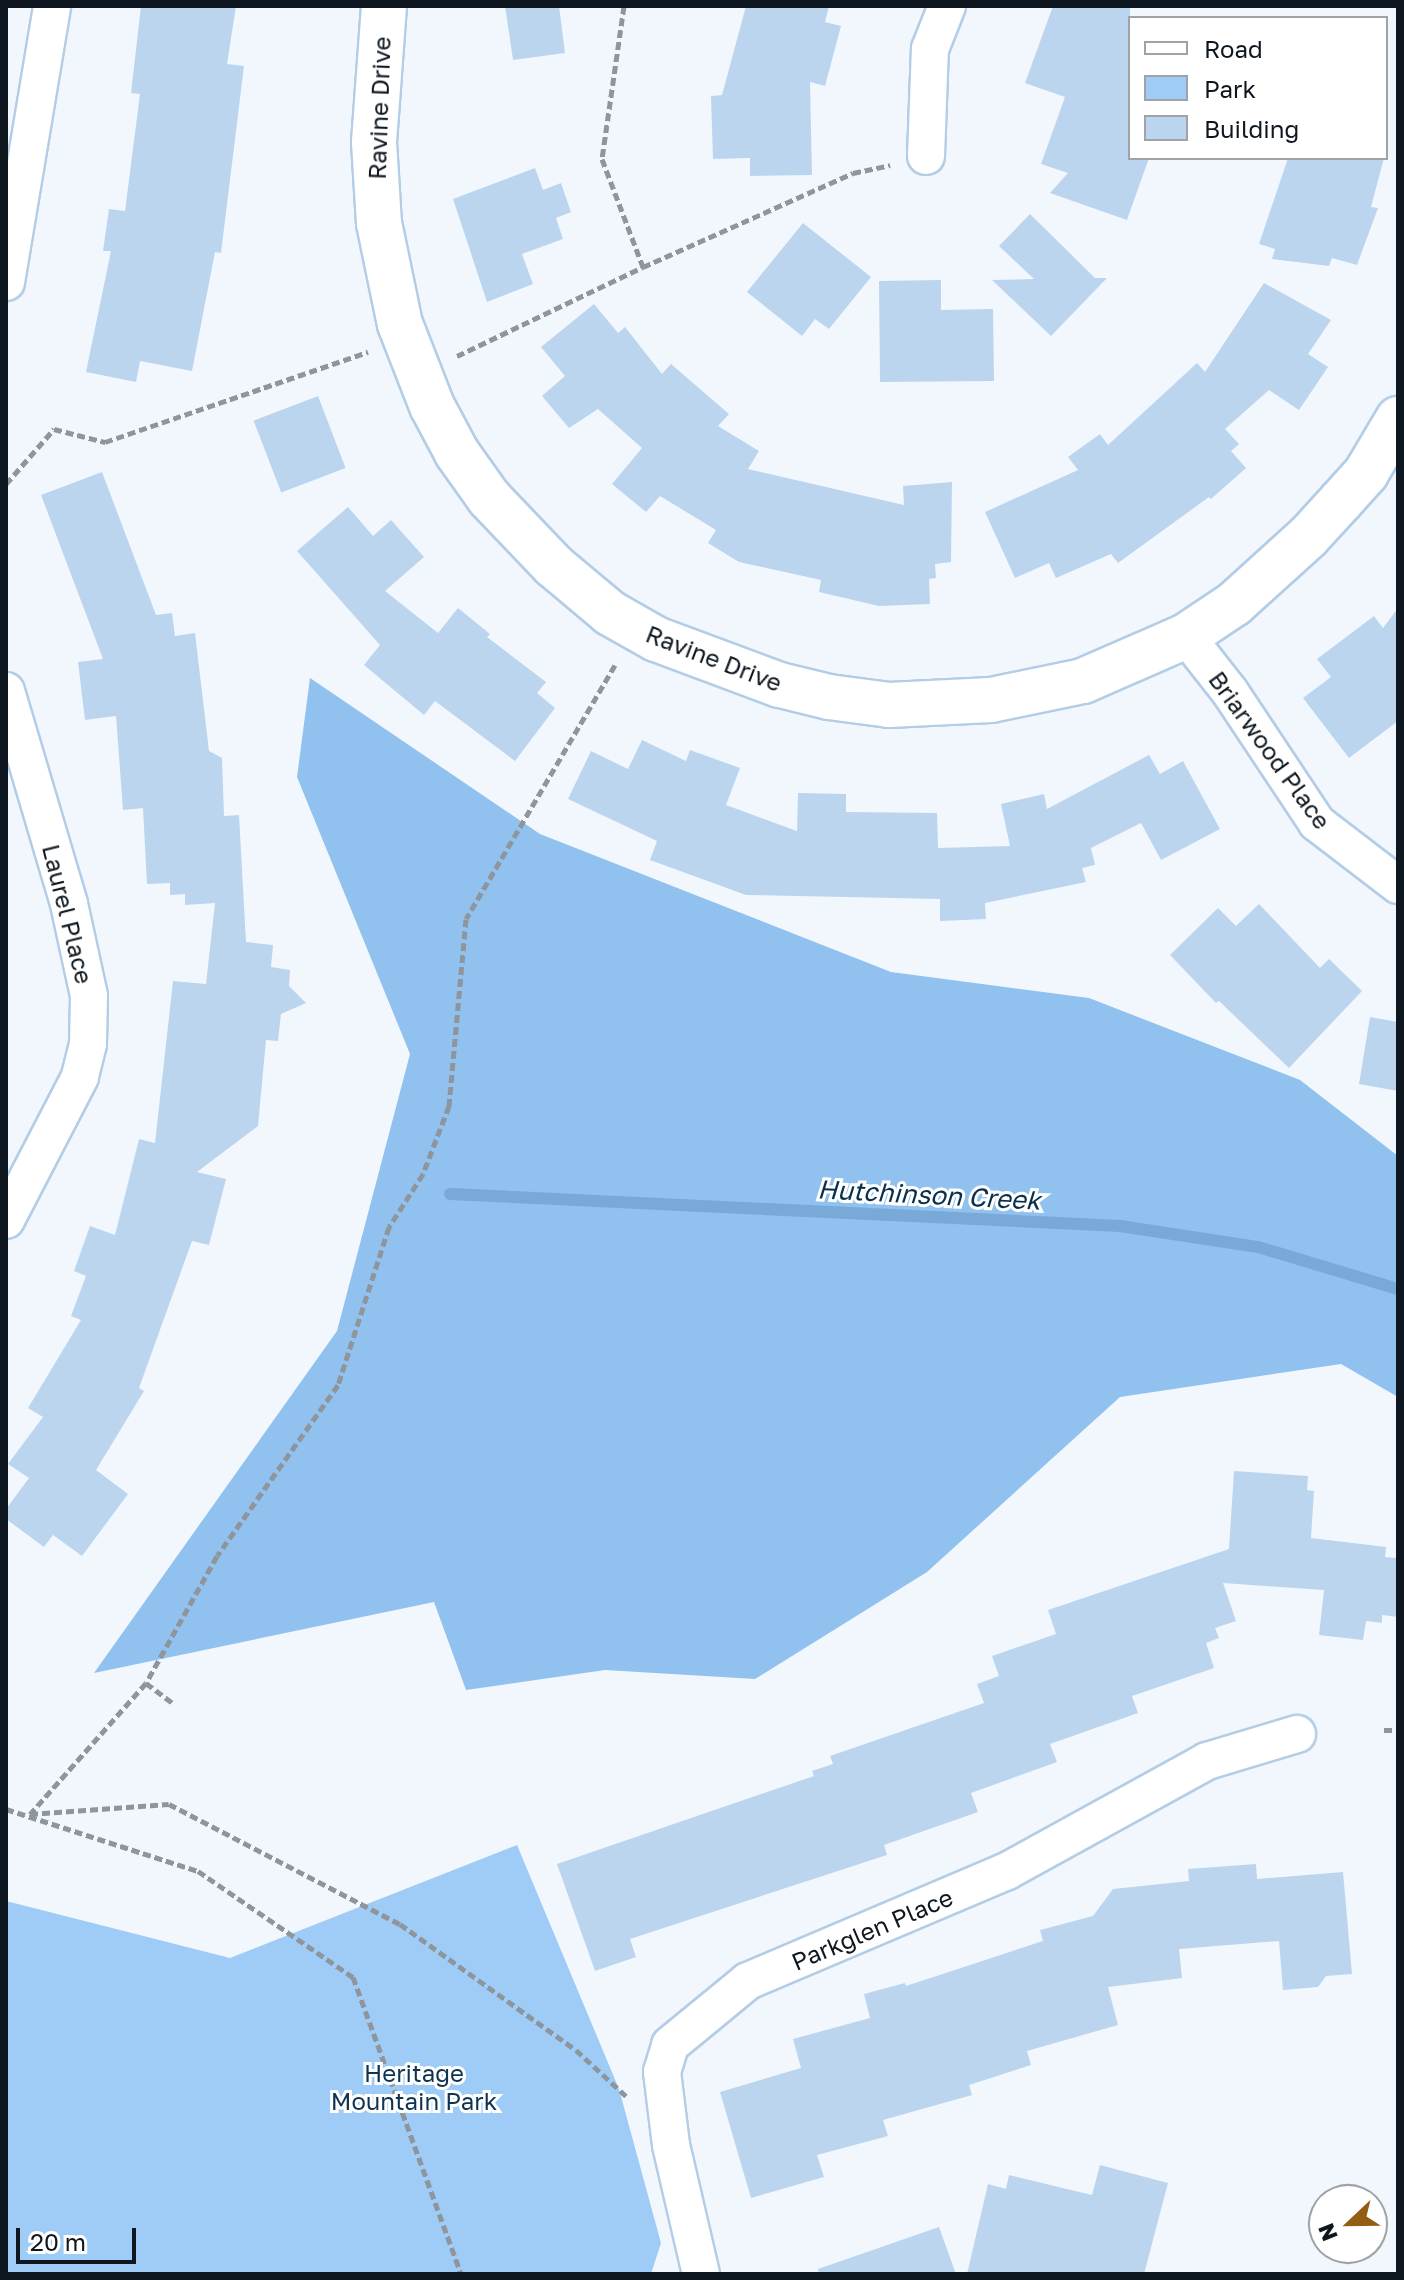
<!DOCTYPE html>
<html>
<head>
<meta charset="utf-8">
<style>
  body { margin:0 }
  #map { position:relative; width:1404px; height:2280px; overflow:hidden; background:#f2f7fd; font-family:"Golos Text",sans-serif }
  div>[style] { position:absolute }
  .green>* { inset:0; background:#9eccf7 }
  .forest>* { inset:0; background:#90c1ef }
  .stream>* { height:12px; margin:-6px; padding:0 6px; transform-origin:6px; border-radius:6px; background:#79a9d6 }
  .building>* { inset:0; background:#bbd5ef; transform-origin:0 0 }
  .path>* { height:5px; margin-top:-2.5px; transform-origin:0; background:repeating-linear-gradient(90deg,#8e959c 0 8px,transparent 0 12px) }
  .roads { filter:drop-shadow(2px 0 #b3cde6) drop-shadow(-2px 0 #b3cde6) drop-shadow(0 2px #b3cde6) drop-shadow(0 -2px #b3cde6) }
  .minor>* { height:36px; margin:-18px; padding:0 18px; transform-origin:18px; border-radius:18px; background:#fff }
  .tertiary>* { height:44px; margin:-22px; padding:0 22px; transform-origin:22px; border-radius:22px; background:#fff }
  span { translate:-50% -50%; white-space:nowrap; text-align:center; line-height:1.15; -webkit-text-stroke:6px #fff; paint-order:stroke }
  .street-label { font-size:24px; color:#0e1720 }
  .park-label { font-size:24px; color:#0f3452 }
  .water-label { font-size:26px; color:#092f4d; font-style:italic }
  .frame { position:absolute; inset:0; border:8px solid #0e1720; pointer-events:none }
  .legend { position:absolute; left:1128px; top:16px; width:260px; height:144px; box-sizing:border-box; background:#fff; border:2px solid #9fa2a6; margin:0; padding:10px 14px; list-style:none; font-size:24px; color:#0e1720 }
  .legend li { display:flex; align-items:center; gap:16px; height:40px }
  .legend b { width:40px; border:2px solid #9fa2a6 }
  .north { position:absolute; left:1308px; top:2184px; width:80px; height:80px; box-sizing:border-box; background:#fff; border:2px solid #9fa2a6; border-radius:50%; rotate:248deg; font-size:22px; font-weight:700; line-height:32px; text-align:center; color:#0e1720 }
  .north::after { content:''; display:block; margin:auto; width:28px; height:36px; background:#935d14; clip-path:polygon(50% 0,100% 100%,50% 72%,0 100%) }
  .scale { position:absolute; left:16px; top:2228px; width:120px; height:36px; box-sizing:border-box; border:4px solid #0e1720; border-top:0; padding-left:10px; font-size:24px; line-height:28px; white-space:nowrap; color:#0e1720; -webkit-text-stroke:6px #fff; paint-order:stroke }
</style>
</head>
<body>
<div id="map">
  <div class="green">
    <div style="clip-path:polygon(517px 1845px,619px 2089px,661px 2243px,651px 2274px,6px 2274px,6px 1901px,230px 1958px)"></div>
  </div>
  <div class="forest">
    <div style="clip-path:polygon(310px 678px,540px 834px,891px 972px,1089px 998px,1300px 1080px,1398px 1156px,1398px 1397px,1341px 1364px,1120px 1397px,927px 1572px,755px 1679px,605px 1670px,466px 1690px,434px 1602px,94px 1673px,337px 1331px,410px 1054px,297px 777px)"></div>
  </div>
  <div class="stream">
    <div style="left:450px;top:1194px;width:671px;rotate:2.73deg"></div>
    <div style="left:1120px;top:1226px;width:140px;rotate:8.7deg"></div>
    <div style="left:1258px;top:1247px;width:146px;rotate:16.7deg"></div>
  </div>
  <div class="building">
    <div style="clip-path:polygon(141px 6px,236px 6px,227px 64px,244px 66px,221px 253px,215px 252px,192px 371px,140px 361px,136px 382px,86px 372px,111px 251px,103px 251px,109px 209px,125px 211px,140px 94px,131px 93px)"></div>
    <div style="clip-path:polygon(505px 6px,559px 6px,565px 53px,513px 60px)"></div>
    <div style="clip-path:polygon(746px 6px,829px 6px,825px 22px,841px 26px,825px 86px,810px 82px,812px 175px,750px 176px,750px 158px,713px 159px,711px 96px,722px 95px)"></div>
    <div style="clip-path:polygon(1053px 6px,1130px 6px,1130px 158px,1149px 158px,1127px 220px,1050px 193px,1068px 173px,1041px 164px,1065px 97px,1025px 83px)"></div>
    <div style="clip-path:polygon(1288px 158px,1384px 158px,1371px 207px,1378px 208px,1357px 265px,1332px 258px,1329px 266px,1272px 259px,1275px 249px,1259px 244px)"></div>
    <div style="clip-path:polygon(535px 168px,543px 190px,561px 183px,571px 212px,556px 218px,563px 239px,522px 254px,533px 284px,487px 302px,453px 199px)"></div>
    <div style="clip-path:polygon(1030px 214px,1095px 278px,1107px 278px,1051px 336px,992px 280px,1034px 279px,999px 246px)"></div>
    <div style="clip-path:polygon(803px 223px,871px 277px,829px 329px,815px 319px,802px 336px,747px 292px)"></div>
    <div style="clip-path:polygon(941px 280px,941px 310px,993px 309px,994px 381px,880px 382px,879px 281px)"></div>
    <div style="clip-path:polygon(1264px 283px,1331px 320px,1308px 354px,1328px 367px,1299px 410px,1269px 390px,1225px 429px,1239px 444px,1231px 451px,1246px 468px,1211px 499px,1209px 497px,1118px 563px,1111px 554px,1056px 578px,1049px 563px,1015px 578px,985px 512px,1078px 470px,1068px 457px,1100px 434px,1108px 445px,1197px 363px,1205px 372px)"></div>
    <div style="clip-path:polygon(594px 304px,618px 333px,625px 327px,662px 374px,671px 364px,729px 414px,718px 426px,759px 451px,748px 469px,904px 505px,903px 486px,952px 482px,951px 562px,935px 564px,936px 578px,929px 579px,930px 604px,879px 606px,819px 592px,821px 580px,739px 562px,708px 543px,716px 530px,660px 496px,646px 512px,612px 484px,642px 448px,598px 409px,569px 428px,542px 396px,565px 376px,541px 347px)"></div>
    <div style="left:318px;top:396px;width:77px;height:69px;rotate:69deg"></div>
    <div style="clip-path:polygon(102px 472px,156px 615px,172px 613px,175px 636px,195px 633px,209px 751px,222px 758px,224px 816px,239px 815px,246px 942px,273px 945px,271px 967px,290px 970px,289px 986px,306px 1003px,281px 1014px,278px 1041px,266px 1040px,258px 1126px,197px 1172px,226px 1179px,209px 1245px,192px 1241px,139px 1388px,144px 1391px,96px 1470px,128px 1494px,82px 1556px,53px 1535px,44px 1547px,6px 1519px,6px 1509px,29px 1478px,8px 1464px,43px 1417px,28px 1408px,81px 1320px,71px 1316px,86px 1276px,74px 1271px,90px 1226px,115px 1235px,139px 1139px,155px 1143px,173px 981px,206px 984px,215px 903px,185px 905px,185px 894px,170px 895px,170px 883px,147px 884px,143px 808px,123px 810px,116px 716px,85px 720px,78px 662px,103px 659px,41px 495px)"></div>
    <div style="clip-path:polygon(348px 507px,373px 536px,391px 520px,424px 557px,385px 591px,438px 633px,458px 608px,490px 634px,487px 637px,546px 682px,537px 693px,555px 708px,515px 761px,435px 701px,424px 715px,364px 665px,380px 645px,297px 551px)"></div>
    <div style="clip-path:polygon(1398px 608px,1398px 721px,1349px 758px,1303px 698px,1331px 677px,1317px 659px,1374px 616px,1383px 628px)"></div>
    <div style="clip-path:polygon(642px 740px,686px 761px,690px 750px,740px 768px,726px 805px,797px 831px,798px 793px,846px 794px,846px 812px,937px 813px,938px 848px,1010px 846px,1001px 804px,1044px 794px,1047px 809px,1149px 755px,1160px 774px,1183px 761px,1220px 829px,1161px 860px,1141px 823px,1091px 848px,1095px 865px,1082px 868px,1086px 882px,985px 903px,986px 919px,940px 921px,940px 899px,746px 895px,650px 860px,657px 841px,568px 799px,591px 751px,628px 769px)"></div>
    <div style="clip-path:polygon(1259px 904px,1320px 968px,1329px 959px,1362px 991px,1289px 1068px,1219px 1001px,1216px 1003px,1170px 955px,1218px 908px,1236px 926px)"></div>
    <div style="clip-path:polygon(1370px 1017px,1398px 1022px,1398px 1091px,1359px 1084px)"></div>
    <div style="clip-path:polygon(1234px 1471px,1308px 1476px,1307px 1490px,1314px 1491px,1311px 1538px,1386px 1547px,1385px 1557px,1398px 1558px,1398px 1617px,1382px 1615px,1382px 1623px,1366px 1621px,1363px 1640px,1319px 1635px,1324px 1590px,1223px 1583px,1236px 1621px,1215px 1628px,1219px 1638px,1206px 1643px,1214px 1668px,1132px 1696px,1138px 1713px,1050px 1744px,1057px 1762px,971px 1793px,978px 1812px,884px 1845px,887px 1855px,630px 1939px,636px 1957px,595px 1971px,557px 1864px,814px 1776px,812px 1771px,833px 1764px,830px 1756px,984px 1703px,977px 1684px,999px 1676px,992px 1656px,1056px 1634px,1048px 1610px,1229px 1549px)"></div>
    <div style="clip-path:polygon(1256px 1864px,1257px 1879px,1343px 1872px,1352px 1974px,1326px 1976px,1318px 1987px,1283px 1990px,1279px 1941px,1179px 1949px,1182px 1978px,1108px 1987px,1118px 2025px,1027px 2051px,1031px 2065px,969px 2085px,972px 2095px,883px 2120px,888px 2136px,817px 2155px,824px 2177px,751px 2198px,720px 2092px,801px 2068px,793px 2039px,870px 2018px,864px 1994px,905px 1983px,906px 1986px,1043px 1941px,1040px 1930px,1093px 1916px,1113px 1889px,1189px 1881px,1188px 1869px)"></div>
    <div style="clip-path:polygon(1100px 2165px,1168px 2183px,1144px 2274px,967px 2274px,988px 2184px,1006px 2189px,1009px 2175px,1092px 2195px)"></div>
    <div style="clip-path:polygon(939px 2227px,956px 2274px,819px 2274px,818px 2269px)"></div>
  </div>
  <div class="path">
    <div style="left:624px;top:6px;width:155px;rotate:98.2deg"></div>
    <div style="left:602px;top:159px;width:116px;rotate:69.2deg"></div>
    <div style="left:457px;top:356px;width:206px;rotate:-25.6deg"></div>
    <div style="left:643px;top:267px;width:230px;rotate:-24.1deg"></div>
    <div style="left:853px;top:173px;width:38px;rotate:-12deg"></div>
    <div style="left:6px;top:484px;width:73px;rotate:-48.9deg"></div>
    <div style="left:54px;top:429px;width:53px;rotate:14.3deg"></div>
    <div style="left:105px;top:442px;width:278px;rotate:-18.9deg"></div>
    <div style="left:615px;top:665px;width:294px;rotate:120.4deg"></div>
    <div style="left:466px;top:919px;width:188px;rotate:95.2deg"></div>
    <div style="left:449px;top:1106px;width:73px;rotate:110.9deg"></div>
    <div style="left:423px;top:1174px;width:63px;rotate:122.7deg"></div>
    <div style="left:389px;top:1227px;width:166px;rotate:107.9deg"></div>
    <div style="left:338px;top:1385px;width:209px;rotate:125.3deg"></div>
    <div style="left:217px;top:1556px;width:145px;rotate:119.2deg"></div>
    <div style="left:146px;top:1683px;width:175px;rotate:131.5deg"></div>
    <div style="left:30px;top:1814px;width:139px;rotate:-4.1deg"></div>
    <div style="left:169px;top:1804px;width:260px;rotate:27.5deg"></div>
    <div style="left:400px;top:1924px;width:216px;rotate:35.6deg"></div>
    <div style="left:576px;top:2050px;width:68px;rotate:42.6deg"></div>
    <div style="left:146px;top:1683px;width:35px;rotate:37deg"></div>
    <div style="left:1384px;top:1730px;width:14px"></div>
    <div style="left:6px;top:1809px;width:202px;rotate:17.9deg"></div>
    <div style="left:198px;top:1871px;width:188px;rotate:34.4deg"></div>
    <div style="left:353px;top:1977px;width:316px;rotate:70deg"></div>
  </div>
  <div class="roads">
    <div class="minor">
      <div style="left:926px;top:156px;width:107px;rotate:-87.9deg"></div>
      <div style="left:930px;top:49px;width:46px;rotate:-68.4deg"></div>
      <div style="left:6px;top:282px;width:280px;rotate:-80.5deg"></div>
      <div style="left:1186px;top:636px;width:71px;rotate:51.8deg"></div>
      <div style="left:1230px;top:692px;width:157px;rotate:56.4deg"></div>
      <div style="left:1317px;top:823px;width:102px;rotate:37.4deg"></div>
      <div style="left:6px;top:691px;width:222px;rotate:73.5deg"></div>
      <div style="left:69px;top:904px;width:94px;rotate:77.7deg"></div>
      <div style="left:89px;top:996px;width:48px;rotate:91.2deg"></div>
      <div style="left:88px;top:1044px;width:34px;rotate:104deg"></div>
      <div style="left:80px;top:1077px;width:161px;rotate:117.4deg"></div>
      <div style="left:701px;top:2274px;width:132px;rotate:-103.1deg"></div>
      <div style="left:671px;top:2145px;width:74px;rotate:-97deg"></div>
      <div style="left:662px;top:2072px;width:28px;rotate:-73deg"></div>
      <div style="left:670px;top:2045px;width:101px;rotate:-39.4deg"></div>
      <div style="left:748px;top:1981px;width:281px;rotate:-23deg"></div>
      <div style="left:1007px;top:1871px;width:228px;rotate:-28.8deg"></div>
      <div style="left:1207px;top:1761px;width:94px;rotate:-16.7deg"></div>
    </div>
    <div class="tertiary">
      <div style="left:384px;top:6px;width:136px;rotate:94.2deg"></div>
      <div style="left:374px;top:142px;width:81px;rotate:86.5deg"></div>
      <div style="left:379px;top:223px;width:103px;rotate:78.3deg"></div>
      <div style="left:400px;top:324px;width:88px;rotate:68.7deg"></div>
      <div style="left:432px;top:406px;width:53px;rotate:62deg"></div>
      <div style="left:457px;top:453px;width:55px;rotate:54.6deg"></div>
      <div style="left:489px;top:498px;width:94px;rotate:46.3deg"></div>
      <div style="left:554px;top:566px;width:73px;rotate:40deg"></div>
      <div style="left:610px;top:613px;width:53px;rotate:29.5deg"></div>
      <div style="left:656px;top:639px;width:132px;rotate:20.4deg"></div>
      <div style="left:780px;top:685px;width:50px;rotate:13.8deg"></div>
      <div style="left:829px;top:697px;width:61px;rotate:7.6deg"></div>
      <div style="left:889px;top:705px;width:102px;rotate:-2.8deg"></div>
      <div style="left:991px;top:700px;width:94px;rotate:-11.7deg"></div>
      <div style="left:1083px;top:681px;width:112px;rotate:-23.6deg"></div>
      <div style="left:1186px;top:636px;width:58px;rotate:-33.7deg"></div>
      <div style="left:1234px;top:604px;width:100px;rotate:-42.2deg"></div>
      <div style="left:1308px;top:537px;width:49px;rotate:-47.5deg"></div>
      <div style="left:1341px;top:501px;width:38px;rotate:-48deg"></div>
      <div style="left:1366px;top:473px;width:63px;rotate:-59.3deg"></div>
    </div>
  </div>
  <div class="street-label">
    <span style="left:379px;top:108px;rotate:-88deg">Ravine Drive</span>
    <span style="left:714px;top:658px;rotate:21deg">Ravine Drive</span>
    <span style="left:1270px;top:750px;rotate:54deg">Briarwood Place</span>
    <span style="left:68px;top:914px;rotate:76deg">Laurel Place</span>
    <span style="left:872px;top:1929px;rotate:-23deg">Parkglen Place</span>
  </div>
  <div class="park-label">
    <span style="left:414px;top:2087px">Heritage<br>Mountain Park</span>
  </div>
  <div class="water-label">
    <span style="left:929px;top:1195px;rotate:3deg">Hutchinson Creek</span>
  </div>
  <div class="frame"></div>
  <ul class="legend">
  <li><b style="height:10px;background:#fff"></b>Road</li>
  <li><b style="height:22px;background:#9eccf7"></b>Park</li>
  <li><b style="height:22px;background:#bbd5ef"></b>Building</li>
  </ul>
  <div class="north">N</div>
  <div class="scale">20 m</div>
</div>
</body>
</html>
